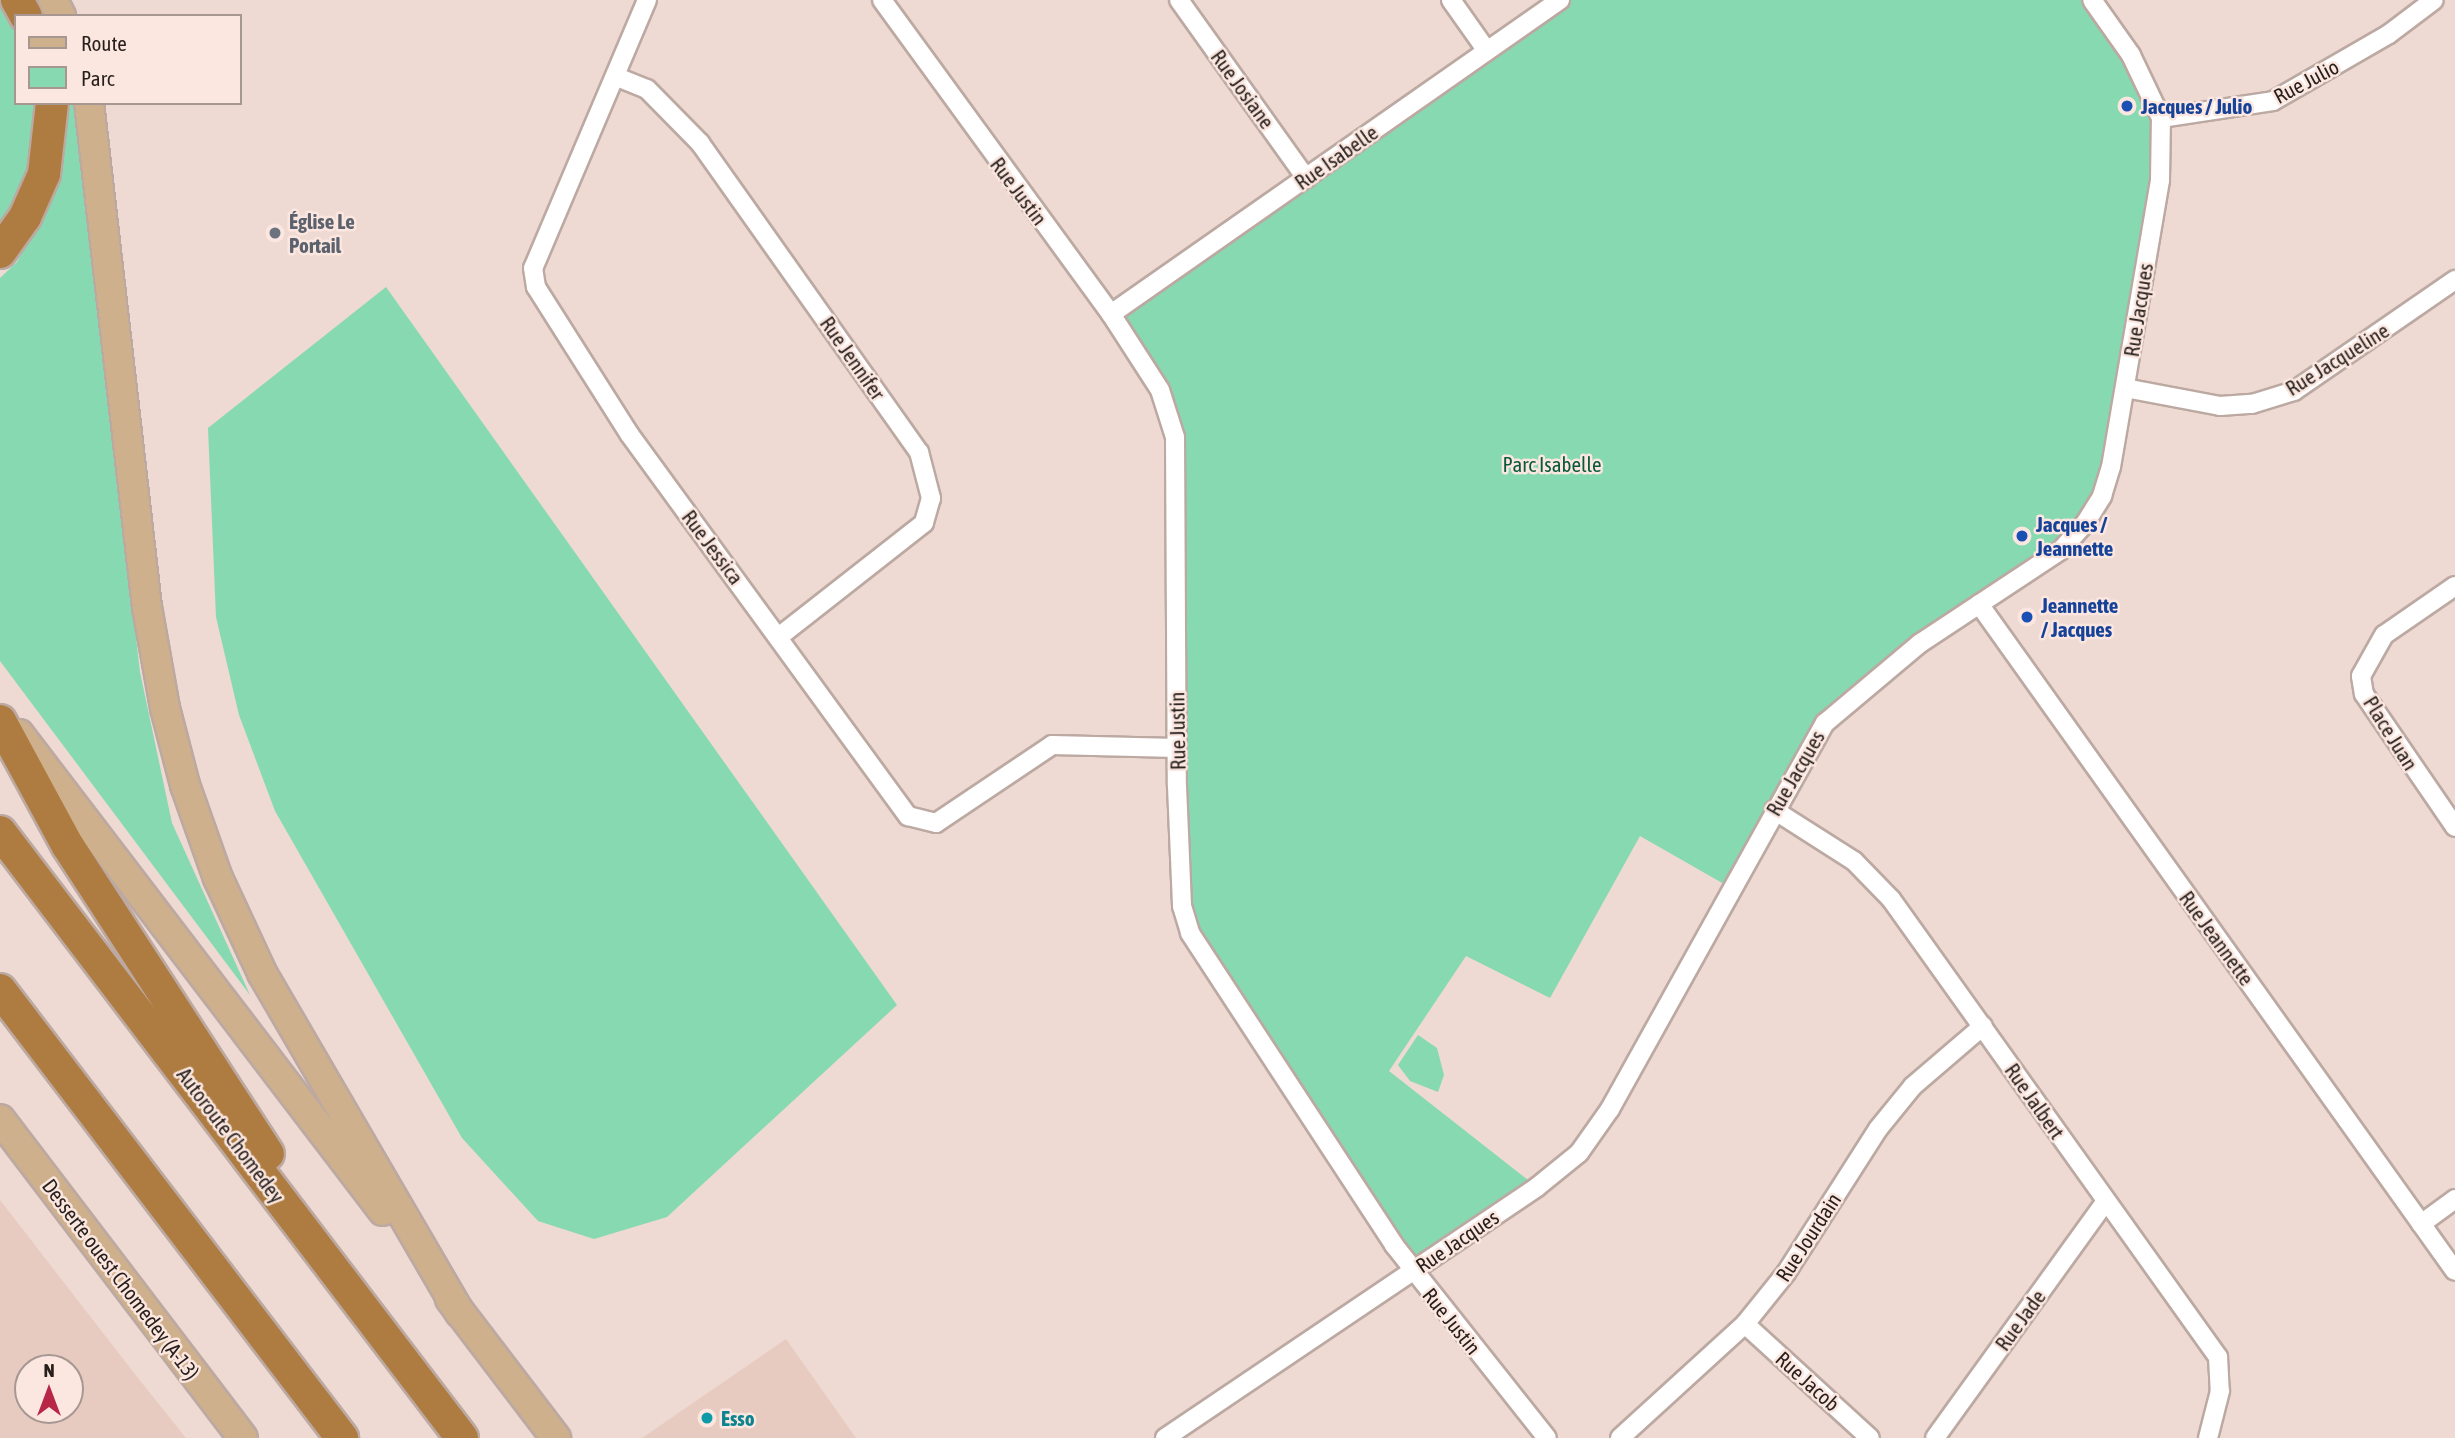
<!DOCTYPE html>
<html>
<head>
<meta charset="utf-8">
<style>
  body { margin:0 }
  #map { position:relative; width:2455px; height:1438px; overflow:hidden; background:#eedad2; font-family:"Asap Condensed",sans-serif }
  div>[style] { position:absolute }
  .built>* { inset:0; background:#e7cbc1 }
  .green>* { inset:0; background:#86d9b0 }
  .roads { filter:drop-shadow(2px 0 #bca9a2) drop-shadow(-2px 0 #bca9a2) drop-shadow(0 2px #bca9a2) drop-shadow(0 -2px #bca9a2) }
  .minor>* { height:18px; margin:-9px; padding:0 9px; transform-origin:9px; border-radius:9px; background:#fff }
  .primary>* { height:28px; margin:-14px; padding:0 14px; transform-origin:14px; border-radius:14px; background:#ceb08c }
  .motorway>* { height:32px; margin:-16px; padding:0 16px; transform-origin:16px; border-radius:16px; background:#ae7c40 }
  .dots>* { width:19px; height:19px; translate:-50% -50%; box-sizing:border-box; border:4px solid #fbe7e0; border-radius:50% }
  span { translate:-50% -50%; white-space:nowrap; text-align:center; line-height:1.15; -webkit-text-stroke:5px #fbe7e0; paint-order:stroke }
  .street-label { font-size:21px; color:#261f1c }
  .transit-label { font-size:21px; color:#164399; font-weight:700 }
  .left { translate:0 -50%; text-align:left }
  .worship-label { font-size:21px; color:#5b616d; font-weight:700 }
  .park-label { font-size:21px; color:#095a3c }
  .culture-label { font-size:21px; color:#0d838f; font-weight:700 }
  .legend { position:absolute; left:14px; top:14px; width:228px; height:91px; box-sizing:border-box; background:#fbe7e0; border:2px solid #a69792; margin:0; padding:9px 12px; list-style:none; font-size:21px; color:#261f1c }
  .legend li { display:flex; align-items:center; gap:14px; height:35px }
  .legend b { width:35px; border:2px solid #a69792 }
  .north { position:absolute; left:14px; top:1354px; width:70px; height:70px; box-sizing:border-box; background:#fbe7e0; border:2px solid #a69792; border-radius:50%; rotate:0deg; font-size:19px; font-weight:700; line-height:28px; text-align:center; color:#261f1c }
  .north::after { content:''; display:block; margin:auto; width:24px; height:32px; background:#b72547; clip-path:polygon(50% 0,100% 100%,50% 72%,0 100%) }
</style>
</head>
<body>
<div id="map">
  <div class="built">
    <div style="clip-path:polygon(evenodd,0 1200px,134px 1373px,186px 1438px,0 1438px,0 1200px,70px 1368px,70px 1410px,28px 1410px,28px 1368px,70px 1368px)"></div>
    <div style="clip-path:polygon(786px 1339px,856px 1438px,642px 1438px)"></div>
  </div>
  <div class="green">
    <div style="clip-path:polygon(1561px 0,2093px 0,2161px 118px,2125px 388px,2086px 522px,1825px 723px,1731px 888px,1640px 836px,1550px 998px,1466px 956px,1389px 1071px,1537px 1187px,1415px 1275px,1193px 917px,1177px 786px,1175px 437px,1111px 314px)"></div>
    <div style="clip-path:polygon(0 5px,16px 31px,16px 103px,36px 103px,29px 174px,14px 211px,0 228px)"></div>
    <div style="clip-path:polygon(66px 103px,74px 103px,140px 672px,172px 823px,250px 995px,0 661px,0 278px,17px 262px,57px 183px,66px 140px)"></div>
    <div style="clip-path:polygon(386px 287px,897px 1005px,667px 1217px,594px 1239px,538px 1221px,462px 1138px,275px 811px,239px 715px,216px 617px,208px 428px)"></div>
    <div style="clip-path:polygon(1418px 1035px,1437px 1048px,1444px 1075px,1438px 1092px,1410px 1081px,1398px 1065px)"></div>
  </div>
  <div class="roads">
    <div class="minor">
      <div style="left:647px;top:0;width:291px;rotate:113deg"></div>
      <div style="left:533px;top:268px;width:19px;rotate:81deg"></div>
      <div style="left:536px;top:287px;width:175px;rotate:57.6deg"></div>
      <div style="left:630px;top:435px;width:472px;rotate:53.9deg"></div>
      <div style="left:908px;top:816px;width:29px;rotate:14deg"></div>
      <div style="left:936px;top:823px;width:140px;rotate:-33.9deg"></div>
      <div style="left:1052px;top:745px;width:125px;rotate:1.4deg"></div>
      <div style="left:882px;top:0;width:389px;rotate:53.9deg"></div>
      <div style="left:1111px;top:314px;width:90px;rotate:57.2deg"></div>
      <div style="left:1160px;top:390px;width:49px;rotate:72.3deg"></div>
      <div style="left:1175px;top:437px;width:349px;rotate:89.7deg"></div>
      <div style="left:1177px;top:786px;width:120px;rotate:87.6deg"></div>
      <div style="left:1182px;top:906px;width:28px;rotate:73deg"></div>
      <div style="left:1190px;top:933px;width:373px;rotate:56.8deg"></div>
      <div style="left:1394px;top:1245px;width:246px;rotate:51.6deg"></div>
      <div style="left:1179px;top:0;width:219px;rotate:54.5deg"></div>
      <div style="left:1451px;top:0;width:62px;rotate:54.8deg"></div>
      <div style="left:617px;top:77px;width:32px;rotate:22deg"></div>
      <div style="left:647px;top:89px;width:76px;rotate:45.5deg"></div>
      <div style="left:700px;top:143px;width:379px;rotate:54.7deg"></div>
      <div style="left:919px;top:452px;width:48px;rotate:75.4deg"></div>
      <div style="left:931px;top:498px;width:26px;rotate:106deg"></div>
      <div style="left:924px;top:523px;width:183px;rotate:141.9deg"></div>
      <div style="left:2161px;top:118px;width:113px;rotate:-8.6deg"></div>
      <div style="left:2273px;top:101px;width:134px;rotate:-30deg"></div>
      <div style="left:2389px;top:34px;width:56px;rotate:-37.1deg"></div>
      <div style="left:1111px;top:314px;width:548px;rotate:-34.97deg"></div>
      <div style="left:2125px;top:388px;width:97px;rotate:10.7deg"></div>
      <div style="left:2220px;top:406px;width:32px;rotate:-4deg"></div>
      <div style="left:2252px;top:404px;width:44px;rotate:-17.2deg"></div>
      <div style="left:2294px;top:391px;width:196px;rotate:-34.6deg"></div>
      <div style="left:2455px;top:586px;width:86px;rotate:145.4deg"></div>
      <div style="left:2384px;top:635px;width:47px;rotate:119.3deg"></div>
      <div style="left:2361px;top:676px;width:18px;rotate:81deg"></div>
      <div style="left:2364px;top:694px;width:161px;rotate:55.6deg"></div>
      <div style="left:1979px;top:604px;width:819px;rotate:54.49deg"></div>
      <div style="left:1774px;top:810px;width:95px;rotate:32.5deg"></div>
      <div style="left:1854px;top:861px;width:53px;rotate:45.8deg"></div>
      <div style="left:1891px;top:899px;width:563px;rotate:54.47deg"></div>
      <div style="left:2218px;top:1357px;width:34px;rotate:87deg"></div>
      <div style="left:2220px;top:1391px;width:49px;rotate:104.3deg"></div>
      <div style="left:2421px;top:1224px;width:42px;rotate:-36.3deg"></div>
      <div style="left:1745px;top:1324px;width:169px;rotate:42.4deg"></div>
      <div style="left:1165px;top:1438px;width:449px;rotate:-34deg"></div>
      <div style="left:1537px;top:1187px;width:54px;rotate:-39deg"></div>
      <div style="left:1579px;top:1153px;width:54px;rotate:-54.8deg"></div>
      <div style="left:1610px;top:1109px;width:442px;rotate:-60.9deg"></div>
      <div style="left:1825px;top:723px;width:123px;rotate:-40deg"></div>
      <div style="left:1919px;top:644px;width:170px;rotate:-33.5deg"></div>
      <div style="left:2061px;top:550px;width:38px;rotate:-48deg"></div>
      <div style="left:2086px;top:522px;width:31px;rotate:-58deg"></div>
      <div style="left:2102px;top:496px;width:30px;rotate:-73deg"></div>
      <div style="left:2111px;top:467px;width:291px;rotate:-80.3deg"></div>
      <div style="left:2160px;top:180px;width:62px;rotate:-89.1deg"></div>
      <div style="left:2161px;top:118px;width:70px;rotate:-115.5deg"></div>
      <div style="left:2131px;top:55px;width:67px;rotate:-125.3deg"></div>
      <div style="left:1620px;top:1438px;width:169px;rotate:-42.4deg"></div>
      <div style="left:1745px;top:1324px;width:65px;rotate:-51.2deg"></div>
      <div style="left:1786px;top:1273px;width:171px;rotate:-57.4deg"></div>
      <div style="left:1878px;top:1129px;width:55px;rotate:-50.9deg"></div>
      <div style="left:1913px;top:1086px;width:92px;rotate:-40.6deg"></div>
      <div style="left:1935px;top:1438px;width:291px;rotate:-54.2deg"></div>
    </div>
    <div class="primary">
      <div style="left:53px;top:0;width:18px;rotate:63deg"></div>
      <div style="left:89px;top:103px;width:507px;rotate:83.44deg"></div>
      <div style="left:147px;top:607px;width:103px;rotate:79.9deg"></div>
      <div style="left:165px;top:708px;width:80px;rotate:75.4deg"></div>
      <div style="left:185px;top:785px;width:99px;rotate:70.5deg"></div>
      <div style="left:218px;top:878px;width:105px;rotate:65.1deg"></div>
      <div style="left:262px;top:973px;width:393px;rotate:59.8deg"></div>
      <div style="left:19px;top:734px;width:600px;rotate:52.65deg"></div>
      <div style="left:0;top:1119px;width:401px;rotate:52.7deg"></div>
      <div style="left:450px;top:1299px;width:175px;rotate:52.7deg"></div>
    </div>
    <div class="motorway">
      <div style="left:17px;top:0;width:18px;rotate:61deg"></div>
      <div style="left:0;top:252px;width:43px;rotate:-54.5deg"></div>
      <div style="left:25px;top:217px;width:47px;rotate:-66.2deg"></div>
      <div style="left:44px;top:174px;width:71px;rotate:-83.6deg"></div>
      <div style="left:0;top:721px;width:142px;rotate:61.5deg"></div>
      <div style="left:68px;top:846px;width:367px;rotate:57deg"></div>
      <div style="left:0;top:832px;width:762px;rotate:52.68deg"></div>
      <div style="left:0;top:990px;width:564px;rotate:52.64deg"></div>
    </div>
  </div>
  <div class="dots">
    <div style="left:2127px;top:106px;background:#1a4fb4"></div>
    <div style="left:275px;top:233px;background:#6b7280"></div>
    <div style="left:2022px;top:536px;background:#1a4fb4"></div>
    <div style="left:2027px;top:617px;background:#1a4fb4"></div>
    <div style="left:707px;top:1418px;background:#0f9aa8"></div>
  </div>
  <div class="street-label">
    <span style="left:2306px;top:81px;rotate:-28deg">Rue Julio</span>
    <span style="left:1243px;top:89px;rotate:54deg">Rue Josiane</span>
    <span style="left:1336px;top:157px;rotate:-35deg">Rue Isabelle</span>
    <span style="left:1019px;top:191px;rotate:53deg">Rue Justin</span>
    <span style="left:2138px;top:310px;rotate:-81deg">Rue Jacques</span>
    <span style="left:853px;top:358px;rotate:55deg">Rue Jennifer</span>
    <span style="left:2337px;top:359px;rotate:-32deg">Rue Jacqueline</span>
    <span style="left:713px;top:547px;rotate:53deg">Rue Jessica</span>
    <span style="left:1177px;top:731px;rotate:-91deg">Rue Justin</span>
    <span style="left:2391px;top:733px;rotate:58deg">Place Juan</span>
    <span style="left:1795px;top:773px;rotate:-60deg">Rue Jacques</span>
    <span style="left:2217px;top:938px;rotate:54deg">Rue Jeannette</span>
    <span style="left:2035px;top:1101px;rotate:55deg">Rue Jalbert</span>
    <span style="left:231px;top:1135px;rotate:53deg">Autoroute Chomedey</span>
    <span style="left:1808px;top:1237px;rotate:-57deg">Rue Jourdain</span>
    <span style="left:1457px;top:1241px;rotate:-34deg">Rue Jacques</span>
    <span style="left:121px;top:1279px;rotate:53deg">Desserte ouest Chomedey (A-13)</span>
    <span style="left:2020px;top:1320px;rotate:-54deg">Rue Jade</span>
    <span style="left:1452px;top:1321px;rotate:51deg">Rue Justin</span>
    <span style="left:1808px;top:1381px;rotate:42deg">Rue Jacob</span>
  </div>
  <div class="transit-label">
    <span class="left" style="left:2141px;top:106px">Jacques / Julio</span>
    <span class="left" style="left:2036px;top:536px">Jacques /<br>Jeannette</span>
    <span class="left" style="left:2041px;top:617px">Jeannette<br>/ Jacques</span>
  </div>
  <div class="worship-label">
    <span class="left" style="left:289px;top:233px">Église Le<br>Portail</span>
  </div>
  <div class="park-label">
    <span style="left:1552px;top:464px">Parc Isabelle</span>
  </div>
  <div class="culture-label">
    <span class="left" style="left:721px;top:1418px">Esso</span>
  </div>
  <ul class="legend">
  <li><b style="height:9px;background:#ceb08c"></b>Route</li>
  <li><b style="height:19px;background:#86d9b0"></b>Parc</li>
  </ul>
  <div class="north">N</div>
</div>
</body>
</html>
